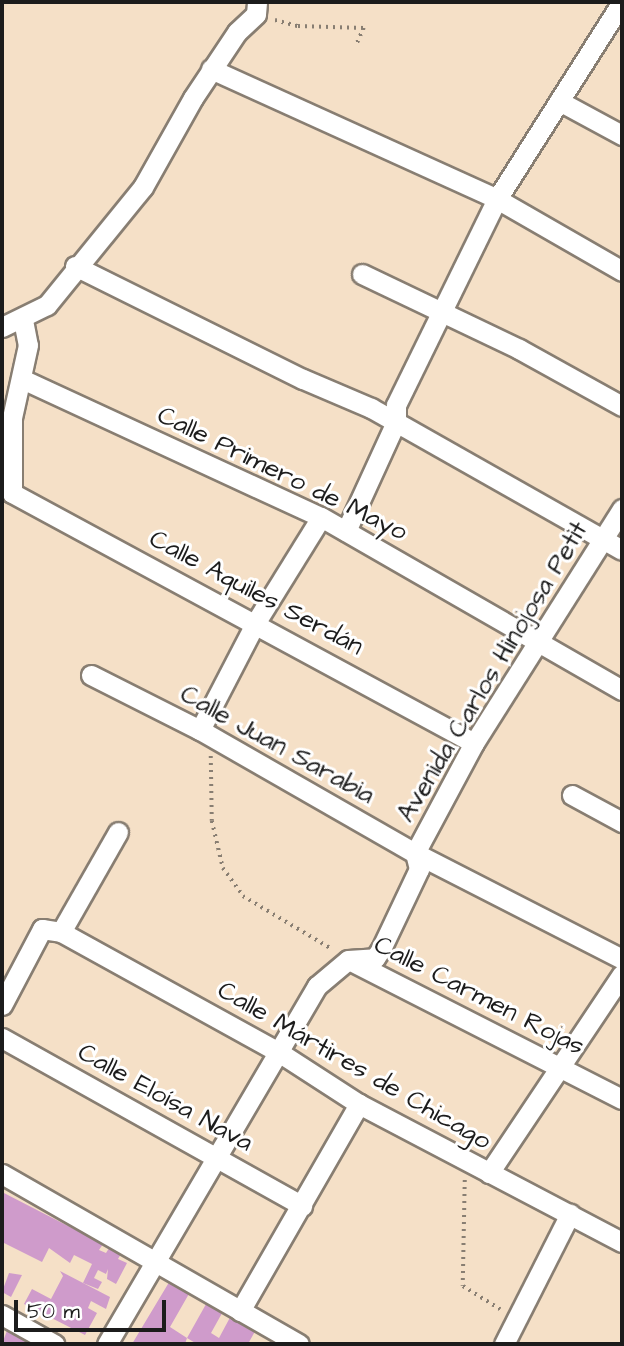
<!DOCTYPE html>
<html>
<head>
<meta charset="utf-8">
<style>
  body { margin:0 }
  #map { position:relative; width:624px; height:1346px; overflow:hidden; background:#f5e0c7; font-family:"Architects Daughter",sans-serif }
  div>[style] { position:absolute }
  .building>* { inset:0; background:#cf9bcb }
  .path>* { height:3.5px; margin-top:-1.75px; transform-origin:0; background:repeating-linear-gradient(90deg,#887e72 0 2px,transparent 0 7px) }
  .roads { filter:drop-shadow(2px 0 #887e72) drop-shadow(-2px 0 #887e72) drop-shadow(0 2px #887e72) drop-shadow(0 -2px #887e72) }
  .street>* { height:19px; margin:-9.5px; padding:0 9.5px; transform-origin:9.5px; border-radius:9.5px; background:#fff }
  span { translate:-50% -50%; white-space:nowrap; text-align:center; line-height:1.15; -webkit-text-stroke:6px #fff; paint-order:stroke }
  .street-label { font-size:26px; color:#1c1c1c }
  .frame { position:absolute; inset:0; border:4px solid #1c1c1c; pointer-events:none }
  .scale { position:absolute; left:14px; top:1300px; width:152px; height:32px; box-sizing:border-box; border:4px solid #1c1c1c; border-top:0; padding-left:9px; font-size:21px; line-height:24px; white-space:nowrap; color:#1c1c1c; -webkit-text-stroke:5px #fff; paint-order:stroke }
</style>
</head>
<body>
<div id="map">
  <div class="building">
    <div style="clip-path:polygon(2px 1192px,103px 1244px,99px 1250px,106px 1253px,111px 1245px,122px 1252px,118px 1259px,127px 1263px,116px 1284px,107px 1279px,108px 1269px,106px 1274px,98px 1270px,94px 1278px,102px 1282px,98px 1289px,83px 1283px,92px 1264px,74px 1255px,70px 1263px,49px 1248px,42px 1262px,2px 1242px)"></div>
    <div style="clip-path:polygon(60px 1271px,110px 1297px,106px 1309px,91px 1301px,88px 1308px,97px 1313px,85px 1335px,24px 1304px,32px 1289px,51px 1299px,63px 1276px)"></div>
    <div style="clip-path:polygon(9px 1273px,22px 1275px,11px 1297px,2px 1292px)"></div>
    <div style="clip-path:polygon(171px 1279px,190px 1292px,170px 1327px,187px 1338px,185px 1344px,132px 1344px)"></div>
    <div style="clip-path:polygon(210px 1297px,226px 1306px,211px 1333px,219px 1338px,234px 1310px,259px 1324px,248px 1344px,197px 1344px,187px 1338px)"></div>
    <div style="clip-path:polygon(8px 1328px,30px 1340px,29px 1344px,2px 1344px)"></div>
  </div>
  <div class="path">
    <div style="left:275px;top:20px;width:24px;rotate:15deg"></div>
    <div style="left:298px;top:26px;width:66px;rotate:1.7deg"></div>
    <div style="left:364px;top:28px;width:20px;rotate:114deg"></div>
    <div style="left:211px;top:756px;width:65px;rotate:89.1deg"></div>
    <div style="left:212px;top:821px;width:48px;rotate:76.8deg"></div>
    <div style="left:223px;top:868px;width:34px;rotate:54deg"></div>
    <div style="left:243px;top:896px;width:104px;rotate:30.8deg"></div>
    <div style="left:465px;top:1180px;width:106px;rotate:91.1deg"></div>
    <div style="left:463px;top:1286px;width:44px;rotate:31.9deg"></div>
  </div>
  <div class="roads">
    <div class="street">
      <div style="left:211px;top:69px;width:314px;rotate:24.4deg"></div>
      <div style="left:497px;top:199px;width:144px;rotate:29.9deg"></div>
      <div style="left:559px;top:101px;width:72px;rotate:28.4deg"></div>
      <div style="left:75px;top:266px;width:254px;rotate:26.4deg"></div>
      <div style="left:303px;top:379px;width:74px;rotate:23.1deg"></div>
      <div style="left:371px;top:408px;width:288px;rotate:29.5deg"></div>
      <div style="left:362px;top:274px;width:174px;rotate:25.5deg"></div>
      <div style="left:519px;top:349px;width:118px;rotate:29deg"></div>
      <div style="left:23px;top:320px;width:25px;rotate:79deg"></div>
      <div style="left:28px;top:345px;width:75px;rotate:102.4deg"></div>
      <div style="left:12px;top:418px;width:75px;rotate:90deg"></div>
      <div style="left:12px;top:493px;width:525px;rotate:28.42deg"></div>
      <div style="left:2px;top:327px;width:50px;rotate:-26.1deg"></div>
      <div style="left:47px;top:305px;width:152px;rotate:-50.9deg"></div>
      <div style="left:143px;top:187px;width:102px;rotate:-60.7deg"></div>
      <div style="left:193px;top:98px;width:79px;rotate:-56.3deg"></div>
      <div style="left:237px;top:32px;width:26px;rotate:-43deg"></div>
      <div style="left:256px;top:14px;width:12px;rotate:-85deg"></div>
      <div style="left:22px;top:379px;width:329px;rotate:24.8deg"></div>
      <div style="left:321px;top:517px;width:347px;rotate:29.9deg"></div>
      <div style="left:346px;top:531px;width:120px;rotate:-65.4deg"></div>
      <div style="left:396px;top:422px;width:17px;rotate:-90deg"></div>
      <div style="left:396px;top:405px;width:229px;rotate:-63.9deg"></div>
      <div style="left:497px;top:199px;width:233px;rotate:-57.6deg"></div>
      <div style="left:91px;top:675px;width:122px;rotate:26.8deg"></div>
      <div style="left:200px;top:730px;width:248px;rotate:29.8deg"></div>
      <div style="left:415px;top:853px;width:233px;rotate:27.1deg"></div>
      <div style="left:200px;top:730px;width:122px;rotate:-62.6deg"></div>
      <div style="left:256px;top:622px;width:123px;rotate:-58.2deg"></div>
      <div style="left:572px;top:795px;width:57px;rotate:28.4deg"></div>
      <div style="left:61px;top:932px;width:247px;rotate:28.9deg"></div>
      <div style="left:277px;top:1051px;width:98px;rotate:32.9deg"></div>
      <div style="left:359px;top:1104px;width:297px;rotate:27.7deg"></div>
      <div style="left:349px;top:960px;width:306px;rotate:27deg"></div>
      <div style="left:2px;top:1005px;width:86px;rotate:-62.2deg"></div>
      <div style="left:42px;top:929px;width:19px;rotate:9deg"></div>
      <div style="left:61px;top:932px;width:115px;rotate:-60.3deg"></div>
      <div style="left:2px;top:1038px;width:344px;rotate:29.2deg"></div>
      <div style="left:489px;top:1173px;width:239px;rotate:-56.2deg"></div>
      <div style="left:2px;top:1174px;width:342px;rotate:29.8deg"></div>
      <div style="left:240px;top:1311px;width:239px;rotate:-60.1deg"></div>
      <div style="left:2px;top:1315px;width:60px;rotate:29.1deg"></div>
      <div style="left:107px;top:1344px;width:415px;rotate:-59.6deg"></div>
      <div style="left:317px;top:986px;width:40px;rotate:-40deg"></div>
      <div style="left:348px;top:960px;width:27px;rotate:-4deg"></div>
      <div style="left:375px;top:958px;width:11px;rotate:-56deg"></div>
      <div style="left:381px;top:949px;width:89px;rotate:-64.6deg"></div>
      <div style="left:419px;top:869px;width:16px;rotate:-104deg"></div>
      <div style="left:415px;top:853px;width:125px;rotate:-61.8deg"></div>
      <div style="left:474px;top:743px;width:277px;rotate:-57.7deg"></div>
      <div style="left:504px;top:1344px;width:146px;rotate:-63.1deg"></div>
    </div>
  </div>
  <div class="street-label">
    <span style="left:282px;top:474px;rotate:26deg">Calle Primero de Mayo</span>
    <span style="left:256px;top:593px;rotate:28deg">Calle Aquiles Serdán</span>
    <span style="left:493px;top:672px;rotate:-59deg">Avenida Carlos Hinojosa Petit</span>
    <span style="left:277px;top:745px;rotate:29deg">Calle Juan Sarabia</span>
    <span style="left:479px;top:996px;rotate:27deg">Calle Carmen Rojas</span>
    <span style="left:354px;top:1066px;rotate:30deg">Calle Mártires de Chicago</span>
    <span style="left:165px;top:1098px;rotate:29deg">Calle Eloísa Nava</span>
  </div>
  <div class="frame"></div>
  <div class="scale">50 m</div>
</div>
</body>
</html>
